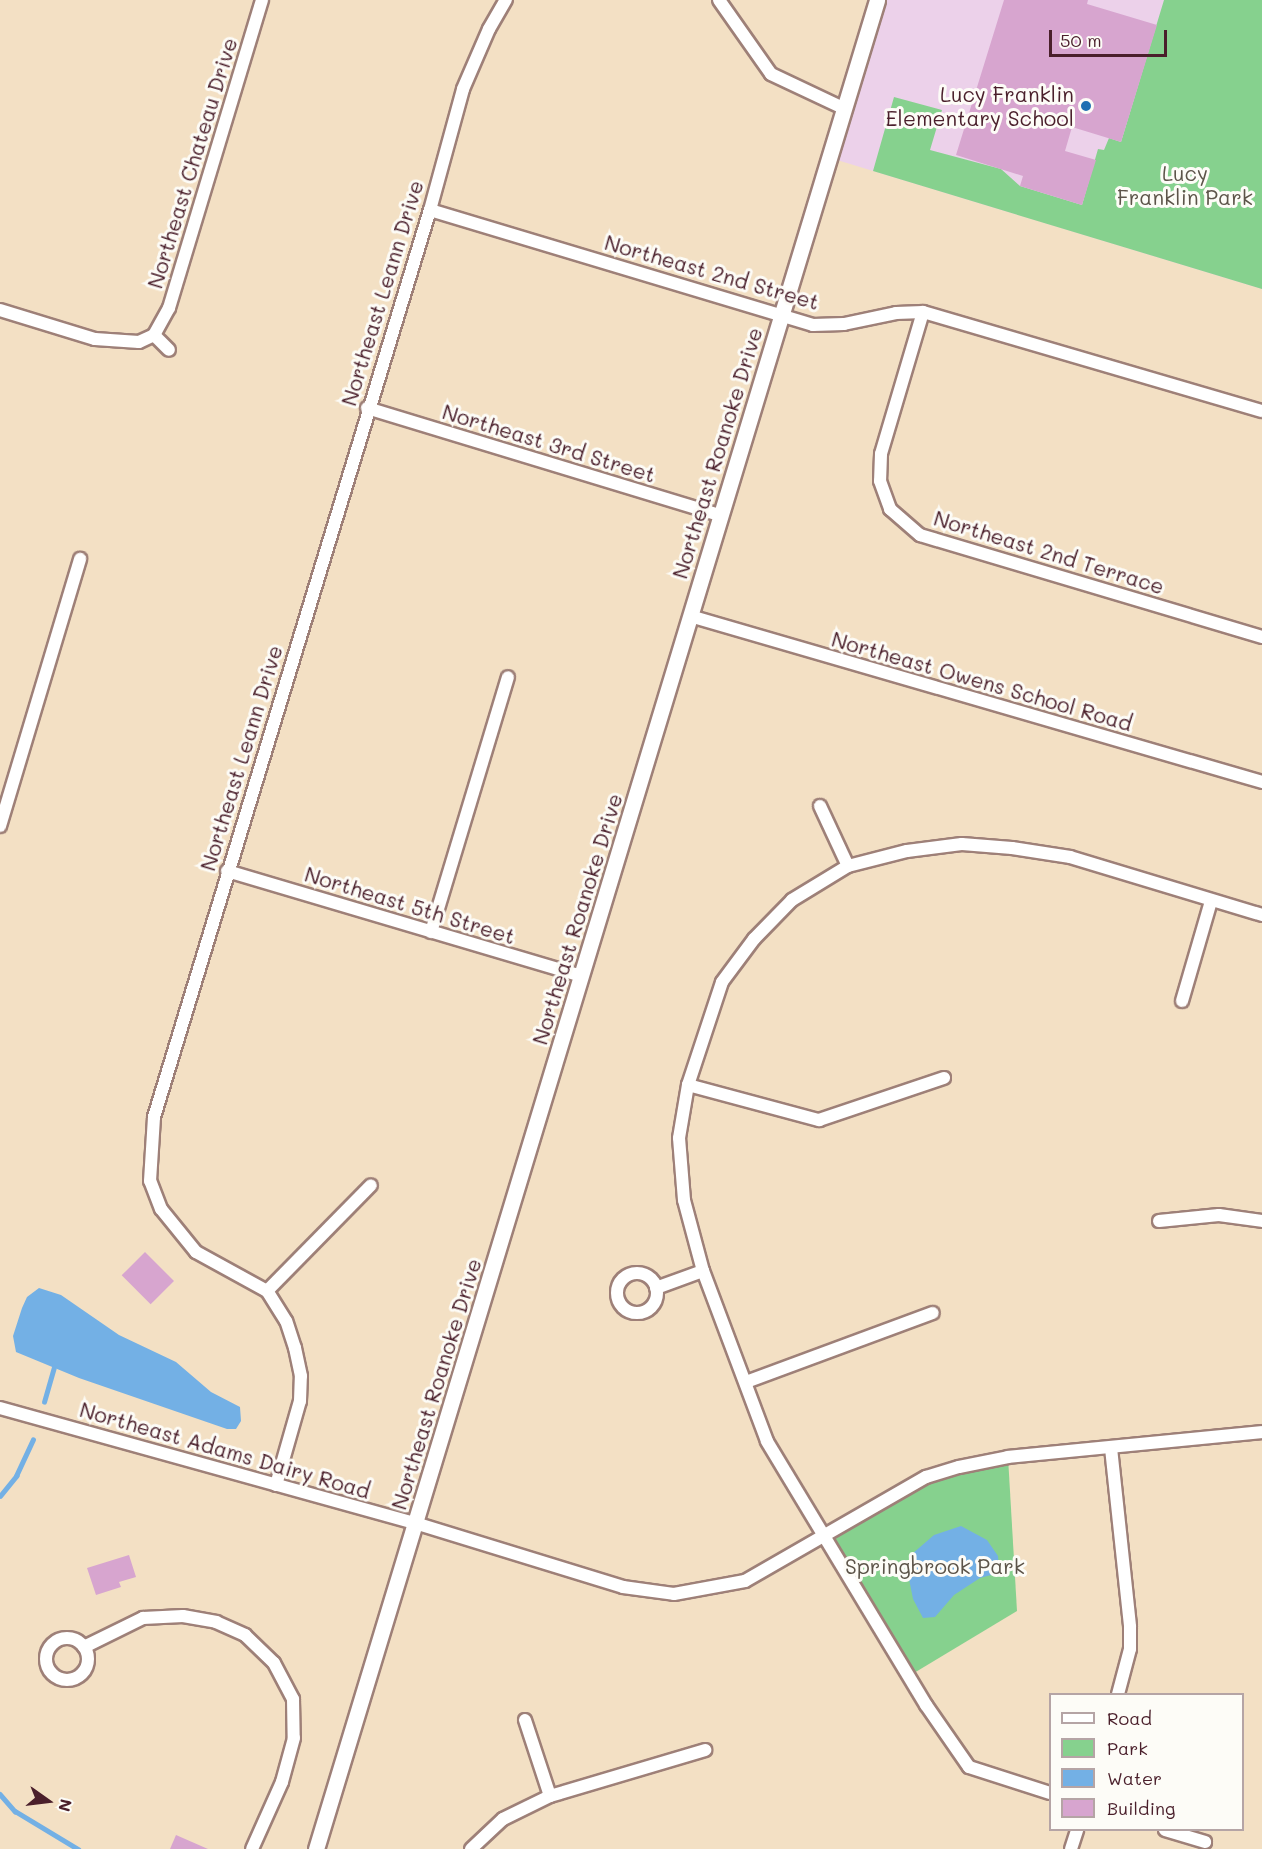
<!DOCTYPE html>
<html>
<head>
<meta charset="utf-8">
<style>
  body { margin:0 }
  #map { position:relative; width:1262px; height:1849px; overflow:hidden; background:#f3e0c4; font-family:Mali,sans-serif }
  div>[style] { position:absolute }
  .built>* { inset:0; background:#ecd1ea }
  .green>* { inset:0; background:#86d18e }
  .water>* { inset:0; background:#73b0e5 }
  .stream>* { height:4.5px; margin:-2.25px; padding:0 2.25px; transform-origin:2.25px; border-radius:2.25px; background:#73b0e5 }
  .building>* { inset:0; background:#d7a5cf; transform-origin:0 0 }
  .roads { filter:drop-shadow(2px 0 #9e8078) drop-shadow(-2px 0 #9e8078) drop-shadow(0 2px #9e8078) drop-shadow(0 -2px #9e8078) }
  .minor>* { height:12px; margin:-6px; padding:0 6px; transform-origin:6px; border-radius:6px; background:#fff }
  .minor>.ring { margin:-6px; padding:0; box-sizing:content-box; background:none; border:12px solid #fff; border-radius:50% }
  .tertiary>* { height:15px; margin:-7.5px; padding:0 7.5px; transform-origin:7.5px; border-radius:7.5px; background:#fff }
  .dots>* { width:16px; height:16px; translate:-50% -50%; box-sizing:border-box; border:3px solid #fdfcf7; border-radius:50% }
  span { translate:-50% -50%; white-space:nowrap; text-align:center; line-height:1.15; -webkit-text-stroke:6px #fdfcf7; paint-order:stroke }
  .poi-label { font-size:21px; color:#4a1f2b }
  .right { translate:-100% -50%; text-align:right }
  .street-label { font-size:21px; color:#4a1f2b }
  .park-label { font-size:21px; color:#5c5449 }
  .legend { position:absolute; left:1049px; top:1693px; width:195px; height:138px; box-sizing:border-box; background:#fdfcf7; border:2px solid #b5a4a5; margin:0; padding:8px 10px; list-style:none; font-size:18px; color:#4a1f2b }
  .legend li { display:flex; align-items:center; gap:12px; height:30px }
  .legend b { width:30px; border:2px solid #b5a4a5 }
  .north { position:absolute; left:18px; top:1771px; width:60px; height:60px; -webkit-text-stroke:4px #fdfcf7; paint-order:stroke; rotate:104deg; font-size:16px; font-weight:700; line-height:24px; text-align:center; color:#4a1f2b }
  .north::after { content:''; display:block; margin:auto; width:21px; height:27px; background:#4a1f2b; clip-path:polygon(50% 0,100% 100%,50% 72%,0 100%) }
  .scale { position:absolute; left:1049px; top:30px; width:118px; height:27px; box-sizing:border-box; border:3px solid #4a1f2b; border-top:0; padding-left:8px; font-size:18px; line-height:21px; white-space:nowrap; color:#4a1f2b; -webkit-text-stroke:4px #fdfcf7; paint-order:stroke }
</style>
</head>
<body>
<div id="map">
  <div class="built">
    <div style="clip-path:polygon(886px 0,1262px 0,1262px 289px,837px 160px)"></div>
  </div>
  <div class="green">
    <div style="clip-path:polygon(1164px 0,1262px 0,1262px 289px,873px 171px,894px 97px,942px 110px,930px 150px,1001px 169px,1020px 186px,1082px 205px,1098px 149px,1104px 150px,1109px 138px,1121px 142px)"></div>
    <div style="clip-path:polygon(1008px 1457px,1017px 1611px,909px 1676px,824px 1538px,926px 1477px)"></div>
  </div>
  <div class="water">
    <div style="clip-path:polygon(39px 1288px,61px 1295px,119px 1335px,176px 1362px,211px 1392px,240px 1407px,241px 1421px,236px 1429px,227px 1429px,79px 1378px,16px 1352px,13px 1336px,22px 1308px,27px 1297px)"></div>
    <div style="clip-path:polygon(961px 1526px,987px 1540px,998px 1556px,999px 1567px,995px 1574px,980px 1578px,954px 1595px,935px 1617px,923px 1618px,913px 1599px,909px 1579px,912px 1554px,934px 1535px)"></div>
  </div>
  <div class="stream">
    <div style="left:44px;top:1402px;width:35px;rotate:-74deg"></div>
    <div style="left:0;top:1496px;width:26px;rotate:-51deg"></div>
    <div style="left:16px;top:1476px;width:40px;rotate:-65deg"></div>
    <div style="left:0;top:1794px;width:23px;rotate:49deg"></div>
    <div style="left:15px;top:1811px;width:74px;rotate:31.1deg"></div>
  </div>
  <div class="building">
    <div style="clip-path:polygon(1004px 0,1088px 0,1087px 4px,1157px 25px,1121px 142px,1072px 127px,1065px 151px,1096px 160px,1082px 205px,1020px 186px,1023px 176px,956px 155px)"></div>
    <div style="left:145px;top:1252px;width:41px;height:33px;rotate:45deg"></div>
    <div style="clip-path:polygon(129px 1555px,136px 1577px,119px 1582px,121px 1587px,96px 1595px,87px 1568px)"></div>
    <div style="clip-path:polygon(176px 1835px,208px 1849px,170px 1849px)"></div>
  </div>
  <div class="roads">
    <div class="minor">
      <div style="left:719px;top:0;width:90px;rotate:54.9deg"></div>
      <div style="left:771px;top:74px;width:80px;rotate:25.3deg"></div>
      <div style="left:430px;top:210px;width:400px;rotate:16.7deg"></div>
      <div style="left:813px;top:325px;width:31px;rotate:-2deg"></div>
      <div style="left:844px;top:324px;width:53px;rotate:-11.9deg"></div>
      <div style="left:896px;top:313px;width:27px;rotate:-2deg"></div>
      <div style="left:923px;top:312px;width:353px;rotate:16.3deg"></div>
      <div style="left:0;top:310px;width:99px;rotate:17deg"></div>
      <div style="left:95px;top:339px;width:44px;rotate:3.9deg"></div>
      <div style="left:139px;top:342px;width:17px;rotate:-25deg"></div>
      <div style="left:154px;top:335px;width:21px;rotate:45deg"></div>
      <div style="left:923px;top:312px;width:148px;rotate:106.5deg"></div>
      <div style="left:881px;top:454px;width:27px;rotate:92deg"></div>
      <div style="left:880px;top:481px;width:30px;rotate:70deg"></div>
      <div style="left:890px;top:509px;width:40px;rotate:41deg"></div>
      <div style="left:920px;top:535px;width:357px;rotate:16.6deg"></div>
      <div style="left:154px;top:335px;width:31px;rotate:-61deg"></div>
      <div style="left:169px;top:308px;width:322px;rotate:-73.2deg"></div>
      <div style="left:367px;top:408px;width:369px;rotate:16.9deg"></div>
      <div style="left:690px;top:616px;width:596px;rotate:16.18deg"></div>
      <div style="left:820px;top:806px;width:66px;rotate:65deg"></div>
      <div style="left:0;top:826px;width:279px;rotate:-73.3deg"></div>
      <div style="left:227px;top:871px;width:370px;rotate:16.5deg"></div>
      <div style="left:431px;top:932px;width:266px;rotate:-73.2deg"></div>
      <div style="left:1182px;top:1001px;width:104px;rotate:-73.8deg"></div>
      <div style="left:688px;top:1085px;width:136px;rotate:15deg"></div>
      <div style="left:819px;top:1120px;width:132px;rotate:-18.6deg"></div>
      <div style="left:1159px;top:1221px;width:60px;rotate:-5.7deg"></div>
      <div style="left:1219px;top:1215px;width:43px;rotate:7.9deg"></div>
      <div class="ring" style="left:617px;top:1273px;width:28px;height:28px"></div>
      <div style="left:656px;top:1288px;width:50px;rotate:-19.9deg"></div>
      <div style="left:267px;top:1291px;width:148px;rotate:-45.5deg"></div>
      <div style="left:746px;top:1382px;width:199px;rotate:-20.3deg"></div>
      <div style="left:0;top:1408px;width:431px;rotate:15.5deg"></div>
      <div style="left:415px;top:1523px;width:218px;rotate:17.1deg"></div>
      <div style="left:623px;top:1587px;width:51px;rotate:7.8deg"></div>
      <div style="left:674px;top:1594px;width:72px;rotate:-10.4deg"></div>
      <div style="left:745px;top:1581px;width:209px;rotate:-29.9deg"></div>
      <div style="left:926px;top:1477px;width:34px;rotate:-17deg"></div>
      <div style="left:959px;top:1467px;width:50px;rotate:-11.5deg"></div>
      <div style="left:1008px;top:1457px;width:255px;rotate:-5.6deg"></div>
      <div style="left:1111px;top:1448px;width:180px;rotate:83.9deg"></div>
      <div style="left:1130px;top:1627px;width:22px;rotate:90deg"></div>
      <div style="left:1130px;top:1649px;width:47px;rotate:104.9deg"></div>
      <div style="left:276px;top:1485px;width:87px;rotate:-74.1deg"></div>
      <div style="left:300px;top:1401px;width:25px;rotate:-88deg"></div>
      <div style="left:301px;top:1376px;width:29px;rotate:-102deg"></div>
      <div style="left:295px;top:1348px;width:28px;rotate:-108deg"></div>
      <div style="left:286px;top:1321px;width:36px;rotate:-122deg"></div>
      <div style="left:267px;top:1291px;width:81px;rotate:-151.2deg"></div>
      <div style="left:196px;top:1252px;width:55px;rotate:-129.1deg"></div>
      <div style="left:161px;top:1209px;width:30px;rotate:-111deg"></div>
      <div style="left:150px;top:1181px;width:64px;rotate:-86.4deg"></div>
      <div style="left:154px;top:1117px;width:948px;rotate:-73.08deg"></div>
      <div style="left:430px;top:210px;width:125px;rotate:-74.7deg"></div>
      <div style="left:463px;top:89px;width:65px;rotate:-66.6deg"></div>
      <div style="left:489px;top:29px;width:34px;rotate:-60deg"></div>
      <div class="ring" style="left:46px;top:1638px;width:30px;height:30px"></div>
      <div style="left:84px;top:1647px;width:66px;rotate:-26.2deg"></div>
      <div style="left:143px;top:1618px;width:40px;rotate:-2.9deg"></div>
      <div style="left:183px;top:1616px;width:34px;rotate:10deg"></div>
      <div style="left:216px;top:1622px;width:32px;rotate:24deg"></div>
      <div style="left:245px;top:1635px;width:40px;rotate:44deg"></div>
      <div style="left:274px;top:1663px;width:41px;rotate:62.2deg"></div>
      <div style="left:293px;top:1699px;width:39px;rotate:89deg"></div>
      <div style="left:294px;top:1738px;width:46px;rotate:105.3deg"></div>
      <div style="left:282px;top:1782px;width:73px;rotate:114.1deg"></div>
      <div style="left:525px;top:1720px;width:80px;rotate:71.8deg"></div>
      <div style="left:1050px;top:1793px;width:85px;rotate:-162.2deg"></div>
      <div style="left:969px;top:1767px;width:75px;rotate:-124.7deg"></div>
      <div style="left:926px;top:1705px;width:308px;rotate:-121.1deg"></div>
      <div style="left:767px;top:1441px;width:182px;rotate:-110.6deg"></div>
      <div style="left:703px;top:1271px;width:73px;rotate:-105deg"></div>
      <div style="left:684px;top:1200px;width:62px;rotate:-94.6deg"></div>
      <div style="left:679px;top:1138px;width:54px;rotate:-80.4deg"></div>
      <div style="left:688px;top:1085px;width:108px;rotate:-71.7deg"></div>
      <div style="left:722px;top:982px;width:54px;rotate:-53.3deg"></div>
      <div style="left:754px;top:939px;width:54px;rotate:-45.7deg"></div>
      <div style="left:792px;top:900px;width:66px;rotate:-31.3deg"></div>
      <div style="left:848px;top:866px;width:61px;rotate:-14.3deg"></div>
      <div style="left:907px;top:851px;width:55px;rotate:-7.3deg"></div>
      <div style="left:962px;top:844px;width:50px;rotate:4.6deg"></div>
      <div style="left:1012px;top:848px;width:59px;rotate:8.8deg"></div>
      <div style="left:1070px;top:857px;width:201px;rotate:16.8deg"></div>
      <div style="left:1165px;top:1830px;width:42px;rotate:16.7deg"></div>
      <div style="left:471px;top:1849px;width:44px;rotate:-43.2deg"></div>
      <div style="left:503px;top:1819px;width:52px;rotate:-26.1deg"></div>
      <div style="left:550px;top:1796px;width:162px;rotate:-16.5deg"></div>
      <div style="left:1071px;top:1849px;width:20px;rotate:-72deg"></div>
    </div>
    <div class="tertiary">
      <div style="left:316px;top:1849px;width:1932px;rotate:-73.12deg"></div>
    </div>
  </div>
  <div class="dots">
    <div style="left:1086px;top:106px;background:#1f6fb2"></div>
  </div>
  <div class="poi-label">
    <span class="right" style="left:1074px;top:106px">Lucy Franklin<br>Elementary School</span>
  </div>
  <div class="street-label">
    <span style="left:192px;top:163px;rotate:-73deg">Northeast Chateau Drive</span>
    <span style="left:712px;top:272px;rotate:16deg">Northeast 2nd Street</span>
    <span style="left:382px;top:293px;rotate:-73deg">Northeast Leann Drive</span>
    <span style="left:549px;top:443px;rotate:17deg">Northeast 3rd Street</span>
    <span style="left:717px;top:453px;rotate:-73deg">Northeast Roanoke Drive</span>
    <span style="left:1049px;top:552px;rotate:17deg">Northeast 2nd Terrace</span>
    <span style="left:982px;top:681px;rotate:16deg">Northeast Owens School Road</span>
    <span style="left:241px;top:758px;rotate:-73deg">Northeast Leann Drive</span>
    <span style="left:410px;top:905px;rotate:17deg">Northeast 5th Street</span>
    <span style="left:577px;top:919px;rotate:-73deg">Northeast Roanoke Drive</span>
    <span style="left:436px;top:1384px;rotate:-73deg">Northeast Roanoke Drive</span>
    <span style="left:225px;top:1450px;rotate:16deg">Northeast Adams Dairy Road</span>
  </div>
  <div class="park-label">
    <span style="left:1185px;top:185px">Lucy<br>Franklin Park</span>
    <span style="left:935px;top:1566px">Springbrook Park</span>
  </div>
  <ul class="legend">
  <li><b style="height:8px;background:#fff"></b>Road</li>
  <li><b style="height:16px;background:#86d18e"></b>Park</li>
  <li><b style="height:16px;background:#73b0e5"></b>Water</li>
  <li><b style="height:16px;background:#d7a5cf"></b>Building</li>
  </ul>
  <div class="north">N</div>
  <div class="scale">50 m</div>
</div>
</body>
</html>
